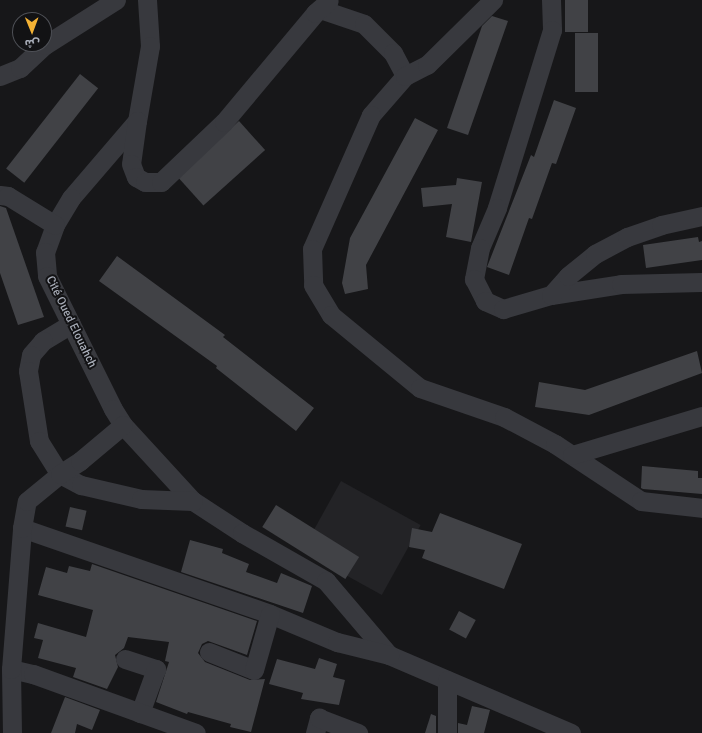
<!DOCTYPE html>
<html>
<head>
<meta charset="utf-8">
<style>
  body { margin:0 }
  #map { position:relative; width:702px; height:733px; overflow:hidden; background:#171719; font-family:Signika,"Noto Sans Arabic",sans-serif }
  div>[style] { position:absolute }
  .built>* { inset:0; background:#232326; transform-origin:0 0 }
  .building>* { inset:0; background:#414246; transform-origin:0 0 }
  .minor>* { height:19px; margin:-9.5px; padding:0 9.5px; transform-origin:9.5px; border-radius:9.5px; background:#38393e }
  span { translate:-50% -50%; white-space:nowrap; text-align:center; line-height:1.15; -webkit-text-stroke:4px #121214; paint-order:stroke }
  .street-label { font-size:12px; color:#a9aeb9 }
  .north { position:absolute; left:12px; top:12px; width:40px; height:40px; box-sizing:border-box; background:#121214; border:1px solid #4e5056; border-radius:50%; rotate:179deg; font-size:11px; font-weight:700; line-height:16px; text-align:center; color:#a9aeb9 }
  .north::after { content:''; display:block; margin:auto; width:14px; height:18px; background:#f4b234; clip-path:polygon(50% 0,100% 100%,50% 72%,0 100%) }
</style>
</head>
<body>
<div id="map">
  <div class="built">
    <div style="left:341px;top:481px;width:91px;height:80px;rotate:29deg"></div>
  </div>
  <div class="building">
    <div style="left:565px;top:0;width:23px;height:32px"></div>
    <div style="clip-path:polygon(492px 16px,508px 21px,468px 135px,447px 128px,482px 26px)"></div>
    <div style="left:575px;top:33px;width:23px;height:59px"></div>
    <div style="left:80px;top:74px;width:23px;height:120px;rotate:38deg"></div>
    <div style="clip-path:polygon(554px 100px,576px 108px,556px 164px,552px 163px,532px 219px,529px 218px,509px 275px,487px 267px,531px 155px,534px 157px)"></div>
    <div style="clip-path:polygon(415px 118px,438px 130px,366px 265px,368px 289px,345px 294px,342px 283px,350px 238px)"></div>
    <div style="left:239px;top:121px;width:39px;height:83px;rotate:48deg"></div>
    <div style="clip-path:polygon(457px 178px,482px 182px,471px 242px,446px 237px,452px 204px,423px 207px,421px 188px,456px 185px)"></div>
    <div style="clip-path:polygon(0 206px,6px 208px,44px 317px,18px 325px,0 273px)"></div>
    <div style="clip-path:polygon(698px 237px,699px 242px,702px 241px,702px 260px,646px 268px,643px 245px)"></div>
    <div style="clip-path:polygon(117px 256px,225px 335px,223px 337px,314px 408px,296px 431px,216px 368px,217px 366px,99px 281px)"></div>
    <div style="clip-path:polygon(697px 351px,702px 373px,589px 415px,535px 407px,539px 382px,585px 390px)"></div>
    <div style="clip-path:polygon(642px 466px,698px 471px,698px 478px,702px 478px,702px 494px,643px 489px,641px 488px)"></div>
    <div style="left:276px;top:505px;width:98px;height:26px;rotate:32deg"></div>
    <div style="left:70px;top:507px;width:17px;height:20px;rotate:13deg"></div>
    <div style="clip-path:polygon(440px 513px,522px 544px,504px 589px,422px 558px,425px 550px,409px 547px,412px 528px,432px 532px)"></div>
    <div style="clip-path:polygon(190px 540px,223px 549px,222px 553px,249px 564px,246px 572px,277px 583px,281px 573px,312px 586px,303px 613px,181px 572px)"></div>
    <div style="clip-path:polygon(92px 564px,257px 621px,247px 655px,208px 641px,202px 644px,198px 653px,205px 662px,250px 680px,265px 679px,251px 732px,230px 727px,231px 724px,188px 712px,187px 714px,156px 702px,169px 662px,165px 661px,169px 642px,128px 637px,124px 648px,115px 655px,118px 667px,107px 689px,73px 677px,76px 668px,38px 658px,43px 640px,34px 638px,38px 623px,86px 637px,93px 610px,38px 595px,46px 567px,67px 573px,69px 566px,90px 571px)"></div>
    <div style="left:459px;top:611px;width:19px;height:21px;rotate:28deg"></div>
    <div style="clip-path:polygon(319px 658px,337px 664px,333px 677px,345px 680px,339px 705px,301px 699px,303px 693px,269px 684px,277px 659px,315px 669px)"></div>
    <div style="clip-path:polygon(65px 697px,100px 710px,92px 730px,77px 724px,75px 733px,51px 733px)"></div>
    <div style="clip-path:polygon(472px 706px,490px 710px,484px 733px,458px 733px,458px 723px,467px 725px)"></div>
    <div style="clip-path:polygon(431px 714px,436px 716px,436px 733px,425px 733px)"></div>
  </div>
  <div class="minor">
    <div style="left:147px;top:0;width:46px;rotate:86.3deg"></div>
    <div style="left:150px;top:46px;width:76px;rotate:99.8deg"></div>
    <div style="left:137px;top:121px;width:101px;rotate:130.6deg"></div>
    <div style="left:71px;top:198px;width:31px;rotate:121deg"></div>
    <div style="left:55px;top:225px;width:29px;rotate:110deg"></div>
    <div style="left:45px;top:252px;width:24px;rotate:85deg"></div>
    <div style="left:47px;top:276px;width:148px;rotate:63.6deg"></div>
    <div style="left:113px;top:409px;width:19px;rotate:58deg"></div>
    <div style="left:123px;top:425px;width:103px;rotate:47.4deg"></div>
    <div style="left:193px;top:501px;width:59px;rotate:33.1deg"></div>
    <div style="left:242px;top:533px;width:97px;rotate:29.7deg"></div>
    <div style="left:326px;top:581px;width:97px;rotate:49.6deg"></div>
    <div style="left:389px;top:655px;width:198px;rotate:23.2deg"></div>
    <div style="left:551px;top:0;width:30px;rotate:88deg"></div>
    <div style="left:552px;top:30px;width:186px;rotate:107.2deg"></div>
    <div style="left:497px;top:208px;width:43px;rotate:113deg"></div>
    <div style="left:480px;top:248px;width:32px;rotate:101deg"></div>
    <div style="left:474px;top:279px;width:25px;rotate:63deg"></div>
    <div style="left:485px;top:301px;width:20px;rotate:24deg"></div>
    <div style="left:503px;top:309px;width:50px;rotate:-16.3deg"></div>
    <div style="left:551px;top:295px;width:71px;rotate:-8.9deg"></div>
    <div style="left:621px;top:284px;width:81px;rotate:-1.4deg"></div>
    <div style="left:320px;top:9px;width:46px;rotate:18.8deg"></div>
    <div style="left:364px;top:24px;width:41px;rotate:45deg"></div>
    <div style="left:393px;top:53px;width:26px;rotate:62deg"></div>
    <div style="left:405px;top:76px;width:52px;rotate:131.1deg"></div>
    <div style="left:371px;top:115px;width:146px;rotate:113.8deg"></div>
    <div style="left:312px;top:249px;width:36px;rotate:88deg"></div>
    <div style="left:313px;top:285px;width:35px;rotate:59deg"></div>
    <div style="left:331px;top:315px;width:115px;rotate:39.4deg"></div>
    <div style="left:420px;top:388px;width:89px;rotate:19deg"></div>
    <div style="left:504px;top:417px;width:58px;rotate:27.9deg"></div>
    <div style="left:555px;top:444px;width:103px;rotate:33.5deg"></div>
    <div style="left:641px;top:501px;width:61px;rotate:6.5deg"></div>
    <div style="left:0;top:76px;width:22px;rotate:-22deg"></div>
    <div style="left:20px;top:68px;width:34px;rotate:-43deg"></div>
    <div style="left:45px;top:45px;width:84px;rotate:-32.4deg"></div>
    <div style="left:405px;top:76px;width:25px;rotate:-27deg"></div>
    <div style="left:427px;top:65px;width:93px;rotate:-44.6deg"></div>
    <div style="left:137px;top:121px;width:43px;rotate:97.9deg"></div>
    <div style="left:131px;top:164px;width:14px;rotate:69deg"></div>
    <div style="left:136px;top:177px;width:10px;rotate:29deg"></div>
    <div style="left:145px;top:182px;width:16px"></div>
    <div style="left:161px;top:182px;width:87px;rotate:-43.6deg"></div>
    <div style="left:224px;top:122px;width:142px;rotate:-50.1deg"></div>
    <div style="left:315px;top:13px;width:18px;rotate:-41deg"></div>
    <div style="left:0;top:195px;width:8px;rotate:7deg"></div>
    <div style="left:8px;top:196px;width:55px;rotate:31.7deg"></div>
    <div style="left:551px;top:295px;width:25px;rotate:-48deg"></div>
    <div style="left:568px;top:276px;width:35px;rotate:-39deg"></div>
    <div style="left:595px;top:254px;width:36px;rotate:-28deg"></div>
    <div style="left:627px;top:237px;width:36px;rotate:-19deg"></div>
    <div style="left:661px;top:225px;width:42px;rotate:-12.4deg"></div>
    <div style="left:71px;top:324px;width:33px;rotate:149deg"></div>
    <div style="left:43px;top:341px;width:18px;rotate:131deg"></div>
    <div style="left:31px;top:355px;width:16px;rotate:101deg"></div>
    <div style="left:28px;top:371px;width:71px;rotate:81.1deg"></div>
    <div style="left:39px;top:441px;width:39px;rotate:58deg"></div>
    <div style="left:60px;top:474px;width:24px;rotate:28deg"></div>
    <div style="left:81px;top:485px;width:62px;rotate:13.1deg"></div>
    <div style="left:141px;top:499px;width:52px;rotate:2.2deg"></div>
    <div style="left:572px;top:455px;width:136px;rotate:-16.7deg"></div>
    <div style="left:22px;top:528px;width:262px;rotate:19.1deg"></div>
    <div style="left:270px;top:614px;width:73px;rotate:22.7deg"></div>
    <div style="left:337px;top:642px;width:54px;rotate:14deg"></div>
    <div style="left:209px;top:652px;width:48px;rotate:21.8deg"></div>
    <div style="left:254px;top:670px;width:58px;rotate:-74.1deg"></div>
    <div style="left:125px;top:659px;width:33px;rotate:18deg"></div>
    <div style="left:156px;top:669px;width:47px;rotate:110deg"></div>
    <div style="left:11px;top:669px;width:23px;rotate:13deg"></div>
    <div style="left:33px;top:674px;width:173px;rotate:19.9deg"></div>
    <div style="left:447px;top:680px;width:53px;rotate:90deg"></div>
    <div style="left:12px;top:733px;width:64px;rotate:-90.9deg"></div>
    <div style="left:11px;top:669px;width:141px;rotate:-85.5deg"></div>
    <div style="left:22px;top:528px;width:27px;rotate:-80deg"></div>
    <div style="left:27px;top:501px;width:43px;rotate:-39.3deg"></div>
    <div style="left:60px;top:474px;width:24px;rotate:-33deg"></div>
    <div style="left:80px;top:461px;width:56px;rotate:-39.9deg"></div>
    <div style="left:315px;top:733px;width:16px;rotate:-75deg"></div>
    <div style="left:319px;top:718px;width:42px;rotate:21deg"></div>
  </div>
  <div class="street-label">
    <span style="left:71px;top:322px;rotate:64deg">Cité Oued Elouahch</span>
  </div>
  <div class="north">ش</div>
</div>
</body>
</html>
